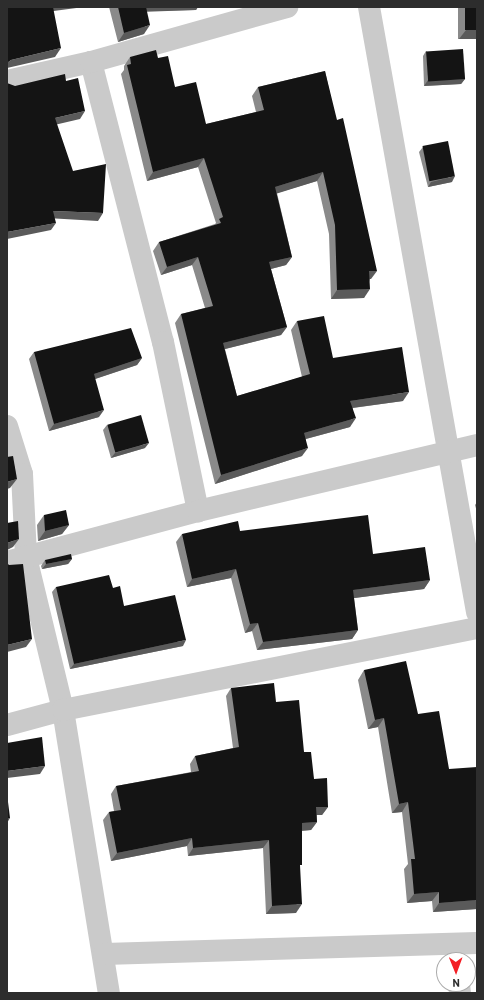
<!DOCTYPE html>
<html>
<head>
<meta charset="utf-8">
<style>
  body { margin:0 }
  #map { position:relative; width:484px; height:1000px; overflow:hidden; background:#fff; font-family:Barlow,sans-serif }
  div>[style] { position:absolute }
  .minor>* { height:22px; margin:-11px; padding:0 11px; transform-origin:11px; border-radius:11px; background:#cacaca }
  .wall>* { inset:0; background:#8a8a8a; transform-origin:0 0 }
  .shaded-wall>* { inset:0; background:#5a5a5a }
  .building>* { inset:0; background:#141414; transform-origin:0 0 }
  span { translate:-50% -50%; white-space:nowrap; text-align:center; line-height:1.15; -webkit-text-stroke:4px #fff; paint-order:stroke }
  .frame { position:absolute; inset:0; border:8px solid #2d2d2d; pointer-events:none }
  .north { position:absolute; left:436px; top:952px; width:40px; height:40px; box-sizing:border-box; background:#fff; border:1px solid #ababab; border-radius:50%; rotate:179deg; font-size:11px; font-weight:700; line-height:16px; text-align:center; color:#2d2d2d }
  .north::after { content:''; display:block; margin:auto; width:14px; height:18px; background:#f31f25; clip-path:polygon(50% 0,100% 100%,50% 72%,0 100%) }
</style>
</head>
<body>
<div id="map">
  <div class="minor">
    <div style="left:369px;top:7px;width:615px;rotate:79.88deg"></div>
    <div style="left:91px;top:62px;width:289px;rotate:75.6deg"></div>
    <div style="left:163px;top:342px;width:173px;rotate:78.3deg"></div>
    <div style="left:7px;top:81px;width:86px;rotate:-12.7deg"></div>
    <div style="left:91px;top:62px;width:204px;rotate:-15.7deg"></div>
    <div style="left:7px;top:426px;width:50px;rotate:72.6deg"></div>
    <div style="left:22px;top:474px;width:83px;rotate:87.2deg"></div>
    <div style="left:26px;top:557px;width:157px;rotate:76.4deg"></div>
    <div style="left:63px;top:710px;width:287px;rotate:80.8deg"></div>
    <div style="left:7px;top:562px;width:198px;rotate:-15deg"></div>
    <div style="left:198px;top:511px;width:287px;rotate:-13.3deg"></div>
    <div style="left:7px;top:725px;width:58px;rotate:-15deg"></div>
    <div style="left:63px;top:710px;width:422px;rotate:-11.2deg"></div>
    <div style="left:104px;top:954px;width:373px;rotate:-1.7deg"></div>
    <div style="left:459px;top:984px;width:9px;rotate:84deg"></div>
  </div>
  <div class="wall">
    <div style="clip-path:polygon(109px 7px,198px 7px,196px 10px,147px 11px,144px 34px,118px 42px)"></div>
    <div style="left:458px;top:7px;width:19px;height:32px"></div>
    <div style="clip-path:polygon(426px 51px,465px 79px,461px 84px,424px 86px,423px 56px)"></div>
    <div style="clip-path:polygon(130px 57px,158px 58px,175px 87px,206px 124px,256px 112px,252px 96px,258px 87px,325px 71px,371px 279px,370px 279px,364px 298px,331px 299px,329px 234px,317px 181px,277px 193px,292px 257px,286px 265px,271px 269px,287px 327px,281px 335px,225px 349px,237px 396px,302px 377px,291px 330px,297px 321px,333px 358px,403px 401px,353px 408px,350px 427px,306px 439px,302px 456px,215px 484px,175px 323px,181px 314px,205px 308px,192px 265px,161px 275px,153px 251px,159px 242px,215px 224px,216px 223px,198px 167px,147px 181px,121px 74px,124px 70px,124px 66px)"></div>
    <div style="clip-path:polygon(423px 147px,452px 182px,428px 187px,419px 152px)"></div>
    <div style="clip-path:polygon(34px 352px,142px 358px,137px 365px,95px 379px,99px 417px,49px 431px,29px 359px)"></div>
    <div style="clip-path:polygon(107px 425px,145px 448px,111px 458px,103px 430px)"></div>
    <div style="clip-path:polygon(477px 502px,477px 512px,475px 505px)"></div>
    <div style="clip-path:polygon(44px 515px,69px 525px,62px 534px,38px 541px,37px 525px)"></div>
    <div style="clip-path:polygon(240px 531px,373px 554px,430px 580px,424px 589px,354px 598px,358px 630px,352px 639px,257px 650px,252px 631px,245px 633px,231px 578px,187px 587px,176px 542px,182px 534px)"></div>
    <div style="clip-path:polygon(72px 559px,68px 564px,42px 569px,41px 566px,45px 560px)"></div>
    <div style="clip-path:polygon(56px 587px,113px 588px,124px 606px,183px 646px,70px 669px,52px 592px)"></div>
    <div style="clip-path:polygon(364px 670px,418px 714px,449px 769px,477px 909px,433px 912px,432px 901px,407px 903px,404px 869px,408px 864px,402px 812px,392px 813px,378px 727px,368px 729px,358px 680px)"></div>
    <div style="clip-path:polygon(231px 688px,276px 702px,304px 752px,314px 779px,328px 807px,322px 815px,317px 815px,317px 822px,311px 830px,302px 831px,296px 913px,266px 914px,263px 848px,188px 856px,187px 846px,111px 861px,103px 820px,109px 812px,114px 811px,111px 794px,116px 786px,191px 772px,190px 764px,195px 756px,233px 748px,226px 696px)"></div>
  </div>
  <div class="shaded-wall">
    <div style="clip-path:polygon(49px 7px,84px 7px,46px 12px)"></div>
    <div style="clip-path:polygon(142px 7px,198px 7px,196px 10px,139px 12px)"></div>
    <div style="clip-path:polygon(150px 25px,144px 34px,118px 42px,124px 33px)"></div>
    <div style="clip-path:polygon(477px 29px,477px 39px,459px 39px,466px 30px)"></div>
    <div style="clip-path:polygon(61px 48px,55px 57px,7px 68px,7px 63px,11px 60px)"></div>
    <div style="clip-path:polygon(465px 79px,461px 84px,424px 86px,428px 80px)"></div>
    <div style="clip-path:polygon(85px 111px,80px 119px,50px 126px,55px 118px)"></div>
    <div style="clip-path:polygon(204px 158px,198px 167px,147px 181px,153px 172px)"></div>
    <div style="clip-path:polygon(323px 172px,317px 181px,269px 196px,275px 187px)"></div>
    <div style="clip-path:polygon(455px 176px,452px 182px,428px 187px,431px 182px)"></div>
    <div style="clip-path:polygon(53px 211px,103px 213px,98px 221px,47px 218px)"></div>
    <div style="clip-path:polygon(56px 223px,51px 230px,7px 239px,7px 232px)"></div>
    <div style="clip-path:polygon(198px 257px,192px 265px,161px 275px,167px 267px)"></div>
    <div style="clip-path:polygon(292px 257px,286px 265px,263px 271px,269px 262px)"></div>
    <div style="clip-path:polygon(369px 271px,377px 271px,371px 279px,363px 279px)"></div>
    <div style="clip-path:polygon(370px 289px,364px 298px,331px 299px,337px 290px)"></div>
    <div style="clip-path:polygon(287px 327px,281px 335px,217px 351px,223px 343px)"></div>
    <div style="clip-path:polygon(142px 358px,137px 365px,89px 381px,94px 374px)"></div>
    <div style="clip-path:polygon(409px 392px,403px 401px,344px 409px,350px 401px)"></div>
    <div style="clip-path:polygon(104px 410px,99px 417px,49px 431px,54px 424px)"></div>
    <div style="clip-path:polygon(356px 418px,350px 427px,298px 441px,304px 433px)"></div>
    <div style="clip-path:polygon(149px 443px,145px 448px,111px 458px,115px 453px)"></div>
    <div style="clip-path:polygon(308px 448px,302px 456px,215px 484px,221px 475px)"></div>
    <div style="clip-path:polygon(17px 479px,10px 488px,7px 489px,7px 482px)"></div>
    <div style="clip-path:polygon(69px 525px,62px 534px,38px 541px,45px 531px)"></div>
    <div style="clip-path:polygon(19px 539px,13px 547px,7px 550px,7px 543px)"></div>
    <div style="clip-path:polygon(72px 559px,68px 564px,42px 569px,46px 564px)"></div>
    <div style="clip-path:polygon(236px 569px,231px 578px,187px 587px,192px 579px)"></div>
    <div style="clip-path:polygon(430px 580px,424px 589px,347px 599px,353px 590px)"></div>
    <div style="clip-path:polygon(258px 623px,252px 631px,245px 633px,250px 624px)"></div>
    <div style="clip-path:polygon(358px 630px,352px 639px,257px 650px,263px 642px)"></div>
    <div style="clip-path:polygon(32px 639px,26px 647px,7px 652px,7px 645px)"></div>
    <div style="clip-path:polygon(186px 640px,183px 646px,70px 669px,74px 664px)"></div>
    <div style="clip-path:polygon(384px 718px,378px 727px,368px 729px,375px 720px)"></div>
    <div style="clip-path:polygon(45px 766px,40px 774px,7px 778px,7px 771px)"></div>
    <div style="clip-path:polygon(408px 802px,402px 812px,392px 813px,399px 804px)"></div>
    <div style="clip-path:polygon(316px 807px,328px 807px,322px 815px,311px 815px)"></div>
    <div style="clip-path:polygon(7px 818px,10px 818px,7px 823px)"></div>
    <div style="clip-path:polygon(317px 822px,311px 830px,297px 831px,302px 823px)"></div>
    <div style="clip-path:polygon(192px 838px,187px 846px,111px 861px,117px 853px)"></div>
    <div style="clip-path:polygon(269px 840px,263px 848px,188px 856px,193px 848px)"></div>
    <div style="clip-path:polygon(439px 892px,432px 901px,407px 903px,414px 894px)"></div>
    <div style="clip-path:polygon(477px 900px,477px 909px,433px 912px,439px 903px)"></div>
    <div style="clip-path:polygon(302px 904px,296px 913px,266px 914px,272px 906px)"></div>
  </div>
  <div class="building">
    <div style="clip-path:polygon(7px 7px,53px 7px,61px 48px,11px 60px,7px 63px)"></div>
    <div style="clip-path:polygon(118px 7px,146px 7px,150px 25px,124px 33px)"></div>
    <div style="left:465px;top:7px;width:12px;height:23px"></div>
    <div style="left:463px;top:49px;width:30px;height:37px;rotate:86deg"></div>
    <div style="clip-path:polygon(156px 50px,158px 58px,168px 56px,175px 87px,196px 82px,206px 124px,264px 110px,258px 87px,325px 71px,337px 120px,343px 118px,377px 271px,369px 271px,370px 289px,337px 290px,335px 225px,323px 172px,275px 187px,292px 257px,269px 262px,287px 327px,223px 343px,237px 396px,310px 374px,297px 321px,324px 316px,333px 358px,402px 347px,409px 392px,350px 401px,356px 418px,304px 433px,308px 448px,221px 475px,181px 314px,213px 306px,198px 257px,167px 267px,159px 242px,221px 223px,219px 219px,223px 217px,204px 158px,153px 172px,127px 65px,131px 64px,130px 57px)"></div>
    <div style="clip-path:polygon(65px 74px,66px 81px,78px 78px,85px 111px,55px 118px,73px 171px,106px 164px,103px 213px,53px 211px,56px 223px,7px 232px,7px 83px,15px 86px)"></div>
    <div style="left:448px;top:141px;width:36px;height:26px;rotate:79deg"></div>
    <div style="clip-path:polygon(131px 328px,142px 358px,94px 374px,104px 410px,54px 424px,34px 352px)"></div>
    <div style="left:141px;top:415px;width:29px;height:35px;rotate:74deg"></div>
    <div style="clip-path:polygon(13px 456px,17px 479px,7px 482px,7px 457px)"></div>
    <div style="clip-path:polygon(66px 510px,69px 525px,45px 531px,44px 515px)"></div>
    <div style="clip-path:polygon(368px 515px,373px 554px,425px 547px,430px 580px,353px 590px,358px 630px,263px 642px,258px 623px,250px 624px,236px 569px,192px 579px,182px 534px,238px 521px,240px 531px)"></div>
    <div style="clip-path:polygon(18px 521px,19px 539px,7px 543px,7px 523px)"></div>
    <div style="clip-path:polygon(71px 554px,72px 559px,46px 564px,45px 560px)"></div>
    <div style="clip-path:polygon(7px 563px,9px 565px,23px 564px,32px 639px,7px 645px)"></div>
    <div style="clip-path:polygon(109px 575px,113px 588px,120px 586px,124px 606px,175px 595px,186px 640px,74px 664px,56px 587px)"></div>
    <div style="clip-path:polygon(406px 661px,418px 714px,439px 711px,449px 769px,477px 767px,477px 900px,439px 903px,439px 892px,414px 894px,411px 859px,415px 859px,408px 802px,399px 804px,384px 718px,375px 720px,364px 670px)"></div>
    <div style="clip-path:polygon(274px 683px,276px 702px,299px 700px,304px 752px,311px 752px,314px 779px,327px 778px,328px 807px,316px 807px,317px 822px,302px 823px,302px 865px,300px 865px,302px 904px,272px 906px,269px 840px,193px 848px,192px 838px,117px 853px,109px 812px,121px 810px,116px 786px,199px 771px,195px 756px,239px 747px,231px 688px)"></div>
    <div style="clip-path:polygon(42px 737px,45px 766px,7px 771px,7px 743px)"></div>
    <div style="clip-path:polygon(7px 794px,10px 818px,7px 818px)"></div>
  </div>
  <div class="frame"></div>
  <div class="north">N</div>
</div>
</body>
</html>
